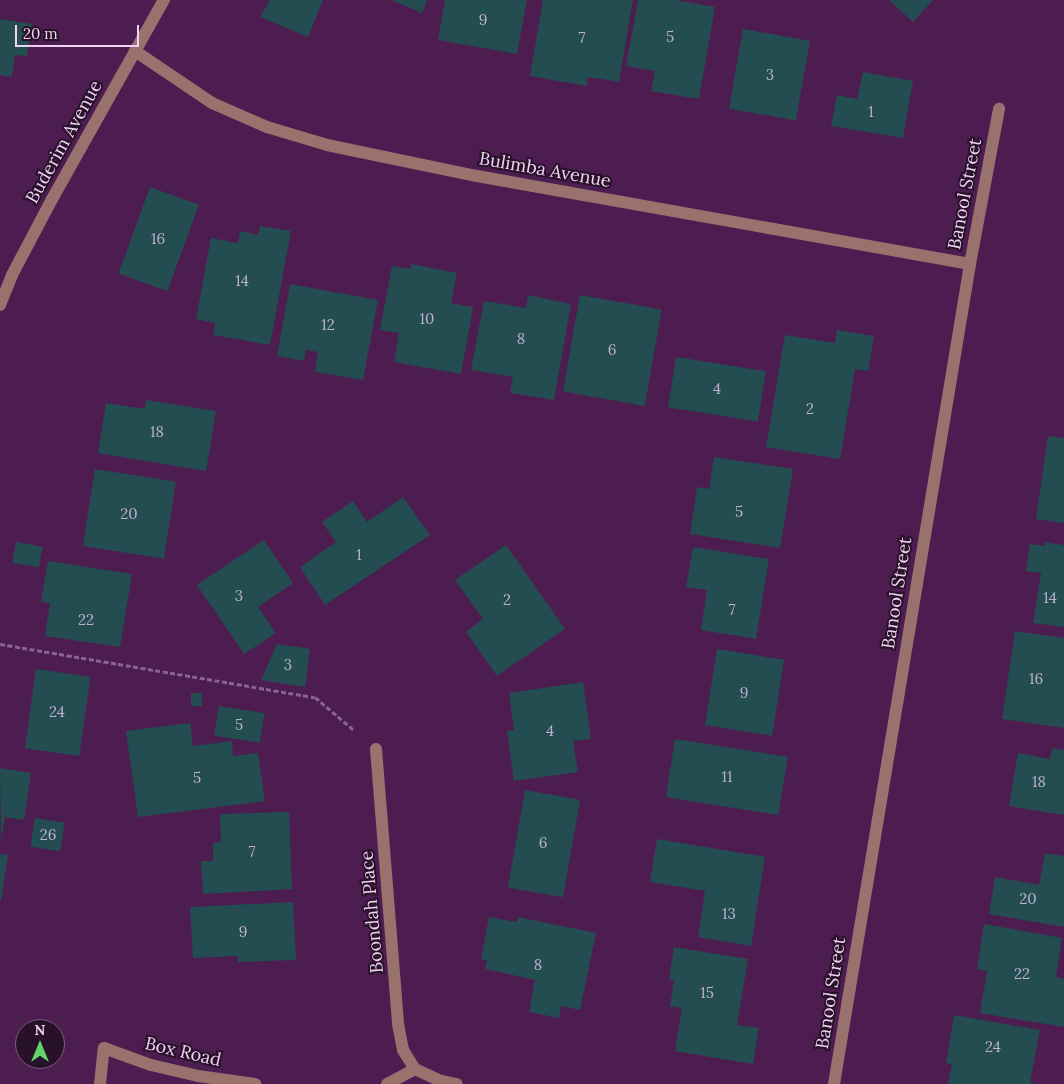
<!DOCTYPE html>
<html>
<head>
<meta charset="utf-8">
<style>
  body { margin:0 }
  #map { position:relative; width:1064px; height:1084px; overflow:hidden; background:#4d1c50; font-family:Lora,serif }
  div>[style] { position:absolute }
  .building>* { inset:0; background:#244d51; transform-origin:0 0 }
  .path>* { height:3px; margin-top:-1.5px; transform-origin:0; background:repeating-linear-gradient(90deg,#8c638f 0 5px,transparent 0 7.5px) }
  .minor>* { height:12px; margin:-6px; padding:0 6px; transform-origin:6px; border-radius:6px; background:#99716d }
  span { translate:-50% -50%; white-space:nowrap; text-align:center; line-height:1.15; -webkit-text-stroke:4px #271229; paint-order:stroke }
  .number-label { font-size:15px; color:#bdb1c9 }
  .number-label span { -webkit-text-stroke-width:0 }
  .street-label { font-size:18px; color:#f0d2f1 }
  .north { position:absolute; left:15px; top:1019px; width:50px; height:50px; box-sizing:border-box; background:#271229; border:1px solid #775f79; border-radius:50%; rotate:0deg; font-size:14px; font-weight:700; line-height:20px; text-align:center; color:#f0d2f1 }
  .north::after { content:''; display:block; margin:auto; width:18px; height:22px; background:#61d46a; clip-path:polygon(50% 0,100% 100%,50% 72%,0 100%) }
  .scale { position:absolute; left:15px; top:25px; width:124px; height:22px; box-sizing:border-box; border:2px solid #f0d2f1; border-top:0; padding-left:6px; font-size:15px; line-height:18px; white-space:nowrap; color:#f0d2f1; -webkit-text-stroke:4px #271229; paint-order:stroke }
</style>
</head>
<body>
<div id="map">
  <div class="building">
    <div style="clip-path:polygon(270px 0,323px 0,308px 37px,260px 17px)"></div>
    <div style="clip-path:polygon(391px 0,427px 0,422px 13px)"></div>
    <div style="clip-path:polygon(445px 0,527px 0,517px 54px,438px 40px)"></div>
    <div style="clip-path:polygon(543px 0,633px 0,619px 82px,588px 77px,587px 86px,530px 76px)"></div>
    <div style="clip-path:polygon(638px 0,675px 0,715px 7px,699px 99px,651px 91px,655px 71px,626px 66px)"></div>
    <div style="clip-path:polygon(889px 0,933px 0,913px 22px)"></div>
    <div style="clip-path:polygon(0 19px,32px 24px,27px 56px,15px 55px,12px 77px,0 75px)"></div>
    <div style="left:743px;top:29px;width:68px;height:81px;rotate:10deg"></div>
    <div style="clip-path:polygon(863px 72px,913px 81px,903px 138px,831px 126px,837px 95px,857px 99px)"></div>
    <div style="left:150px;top:187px;width:52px;height:92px;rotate:20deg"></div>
    <div style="clip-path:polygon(260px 226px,291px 231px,270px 345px,213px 335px,215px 323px,196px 319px,211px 238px,238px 243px,240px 231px,258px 235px)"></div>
    <div style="clip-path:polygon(411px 264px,457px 273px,451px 303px,473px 307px,461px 374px,394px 362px,399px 333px,380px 330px,392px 266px,411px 269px)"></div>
    <div style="clip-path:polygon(290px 284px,378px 300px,363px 380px,315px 372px,318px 352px,306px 350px,304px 361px,277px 356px)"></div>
    <div style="clip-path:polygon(528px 295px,571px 304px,554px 400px,510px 393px,513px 377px,471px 370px,484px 301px,526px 308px)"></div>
    <div style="left:580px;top:295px;width:83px;height:98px;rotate:10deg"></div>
    <div style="clip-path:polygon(837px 330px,874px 336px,868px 371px,855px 369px,840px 459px,766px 447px,785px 335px,835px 343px)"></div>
    <div style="left:676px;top:357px;width:91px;height:51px;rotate:9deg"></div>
    <div style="clip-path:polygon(146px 400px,216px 411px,206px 471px,98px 453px,106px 403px,145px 409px)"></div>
    <div style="clip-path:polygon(1048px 436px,1064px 438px,1064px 523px,1036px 519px)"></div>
    <div style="clip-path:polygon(714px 457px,793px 469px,780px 548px,690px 534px,697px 487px,709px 489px)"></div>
    <div style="left:95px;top:469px;width:82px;height:78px;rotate:9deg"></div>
    <div style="clip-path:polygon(403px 497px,430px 535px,325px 605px,300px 567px,336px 542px,322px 522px,353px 501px,367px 522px)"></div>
    <div style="clip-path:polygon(264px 540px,293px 583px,258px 607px,276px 633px,244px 654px,197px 585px)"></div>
    <div style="left:16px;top:542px;width:27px;height:21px;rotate:10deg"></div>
    <div style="clip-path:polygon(1045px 542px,1064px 545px,1064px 627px,1033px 623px,1041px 573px,1026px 571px,1030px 544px,1045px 546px)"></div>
    <div style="clip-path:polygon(506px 545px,565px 629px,497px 676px,466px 632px,483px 619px,455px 580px)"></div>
    <div style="clip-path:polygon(693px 547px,769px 559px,756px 639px,701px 630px,707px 590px,686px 587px)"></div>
    <div style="clip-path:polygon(48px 561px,132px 574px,120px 647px,45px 636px,50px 603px,41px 602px)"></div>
    <div style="clip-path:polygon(1015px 631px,1064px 638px,1064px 728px,1002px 719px)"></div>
    <div style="clip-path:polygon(277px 644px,310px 649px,305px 687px,261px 680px)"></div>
    <div style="left:717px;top:649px;width:68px;height:77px;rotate:9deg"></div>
    <div style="left:36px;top:669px;width:55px;height:80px;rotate:8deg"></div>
    <div style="clip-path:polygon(583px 682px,591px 739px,573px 741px,578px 772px,514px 781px,507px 731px,514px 730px,509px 693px)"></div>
    <div style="left:191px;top:693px;width:11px;height:13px"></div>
    <div style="left:219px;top:706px;width:46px;height:30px;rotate:9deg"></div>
    <div style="clip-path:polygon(190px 723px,193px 746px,232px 741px,233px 756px,258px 753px,265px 801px,138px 817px,126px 731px)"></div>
    <div style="left:675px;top:739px;width:114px;height:59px;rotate:9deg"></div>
    <div style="clip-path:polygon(1052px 748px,1064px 750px,1064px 815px,1009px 806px,1018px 753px,1050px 759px)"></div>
    <div style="clip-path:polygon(0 768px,31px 773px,24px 820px,5px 817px,1px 840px)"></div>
    <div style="left:525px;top:790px;width:56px;height:99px;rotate:10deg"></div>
    <div style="clip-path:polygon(289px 812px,292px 889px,203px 894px,201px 861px,213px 861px,213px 843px,221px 842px,220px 814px)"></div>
    <div style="left:35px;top:818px;width:30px;height:29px;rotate:9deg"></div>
    <div style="clip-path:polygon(657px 839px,765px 857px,751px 946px,698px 937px,705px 891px,650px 882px)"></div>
    <div style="clip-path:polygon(1045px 853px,1064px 856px,1064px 927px,989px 914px,995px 877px,1039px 885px)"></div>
    <div style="clip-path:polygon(0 854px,8px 855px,1px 901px,0 901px)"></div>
    <div style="clip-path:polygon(293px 902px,296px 960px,238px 962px,238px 956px,193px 958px,190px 907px)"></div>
    <div style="clip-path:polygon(489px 917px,517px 922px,518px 917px,596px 933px,580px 1010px,561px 1006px,559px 1018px,529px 1012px,535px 980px,485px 969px,487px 960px,481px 959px)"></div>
    <div style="clip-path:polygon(984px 924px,1062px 938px,1056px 977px,1064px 979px,1064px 1027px,980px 1013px,987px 971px,977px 969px)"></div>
    <div style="clip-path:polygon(674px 947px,748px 959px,737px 1025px,759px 1028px,753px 1064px,675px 1051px,682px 1008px,670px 1006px,674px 980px,669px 979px)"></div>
    <div style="clip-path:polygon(954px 1015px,1040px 1030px,1030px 1082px,1036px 1084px,948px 1084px,952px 1064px,946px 1063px)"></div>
  </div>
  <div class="path">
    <div style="left:0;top:644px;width:319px;rotate:9.6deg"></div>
    <div style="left:315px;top:697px;width:52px;rotate:40.4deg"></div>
  </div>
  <div class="minor">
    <div style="left:135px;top:51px;width:93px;rotate:34deg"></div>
    <div style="left:212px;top:103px;width:60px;rotate:23.6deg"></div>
    <div style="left:267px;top:127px;width:63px;rotate:16.7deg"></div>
    <div style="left:327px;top:145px;width:153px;rotate:11.7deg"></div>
    <div style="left:477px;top:176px;width:501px;rotate:10.12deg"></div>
    <div style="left:0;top:305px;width:32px;rotate:-68deg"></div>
    <div style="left:12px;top:275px;width:84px;rotate:-62.2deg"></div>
    <div style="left:51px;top:201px;width:231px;rotate:-60.7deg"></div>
    <div style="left:376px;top:749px;width:276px;rotate:85.4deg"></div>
    <div style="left:398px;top:1024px;width:26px;rotate:79deg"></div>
    <div style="left:403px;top:1050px;width:22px;rotate:58deg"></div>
    <div style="left:100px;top:1084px;width:36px;rotate:-84deg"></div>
    <div style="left:104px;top:1048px;width:50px;rotate:19.9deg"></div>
    <div style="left:151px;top:1065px;width:48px;rotate:13.2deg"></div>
    <div style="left:198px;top:1076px;width:58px;rotate:8deg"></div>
    <div style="left:387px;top:1084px;width:32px;rotate:-28deg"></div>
    <div style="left:415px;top:1069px;width:29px;rotate:25deg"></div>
    <div style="left:441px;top:1081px;width:16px;rotate:11deg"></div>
    <div style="left:834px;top:1084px;width:831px;rotate:-80.58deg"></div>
    <div style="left:970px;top:264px;width:158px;rotate:-79.4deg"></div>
  </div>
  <div class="number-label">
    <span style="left:483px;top:20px">9</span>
    <span style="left:670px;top:37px">5</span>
    <span style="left:582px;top:38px">7</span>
    <span style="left:770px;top:75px">3</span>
    <span style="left:871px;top:112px">1</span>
    <span style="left:158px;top:239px">16</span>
    <span style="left:242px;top:281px">14</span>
    <span style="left:427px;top:319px">10</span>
    <span style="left:328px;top:325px">12</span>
    <span style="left:521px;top:339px">8</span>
    <span style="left:612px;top:350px">6</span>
    <span style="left:717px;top:389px">4</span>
    <span style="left:810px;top:409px">2</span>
    <span style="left:157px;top:432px">18</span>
    <span style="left:739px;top:512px">5</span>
    <span style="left:129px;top:514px">20</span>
    <span style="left:359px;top:555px">1</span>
    <span style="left:239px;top:596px">3</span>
    <span style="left:1050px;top:598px">14</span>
    <span style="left:507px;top:600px">2</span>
    <span style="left:732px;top:610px">7</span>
    <span style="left:86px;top:620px">22</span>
    <span style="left:288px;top:665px">3</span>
    <span style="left:1036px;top:679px">16</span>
    <span style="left:744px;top:693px">9</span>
    <span style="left:57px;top:712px">24</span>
    <span style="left:239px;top:725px">5</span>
    <span style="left:550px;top:731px">4</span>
    <span style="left:727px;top:777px">11</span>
    <span style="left:197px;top:778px">5</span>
    <span style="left:1039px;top:782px">18</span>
    <span style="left:48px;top:835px">26</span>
    <span style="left:543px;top:843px">6</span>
    <span style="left:252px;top:852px">7</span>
    <span style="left:1028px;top:899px">20</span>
    <span style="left:729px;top:914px">13</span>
    <span style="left:243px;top:932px">9</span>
    <span style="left:538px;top:965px">8</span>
    <span style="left:1022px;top:974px">22</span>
    <span style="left:707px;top:993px">15</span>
    <span style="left:993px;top:1047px">24</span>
  </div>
  <div class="street-label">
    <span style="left:64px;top:142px;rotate:-61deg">Buderim Avenue</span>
    <span style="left:545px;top:170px;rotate:10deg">Bulimba Avenue</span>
    <span style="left:965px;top:194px;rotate:-79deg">Banool Street</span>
    <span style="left:897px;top:593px;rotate:-81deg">Banool Street</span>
    <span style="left:372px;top:912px;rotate:-95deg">Boondah Place</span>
    <span style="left:831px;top:993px;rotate:-81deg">Banool Street</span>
    <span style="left:183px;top:1052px;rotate:13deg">Box Road</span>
  </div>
  <div class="north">N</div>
  <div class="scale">20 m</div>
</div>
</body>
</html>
